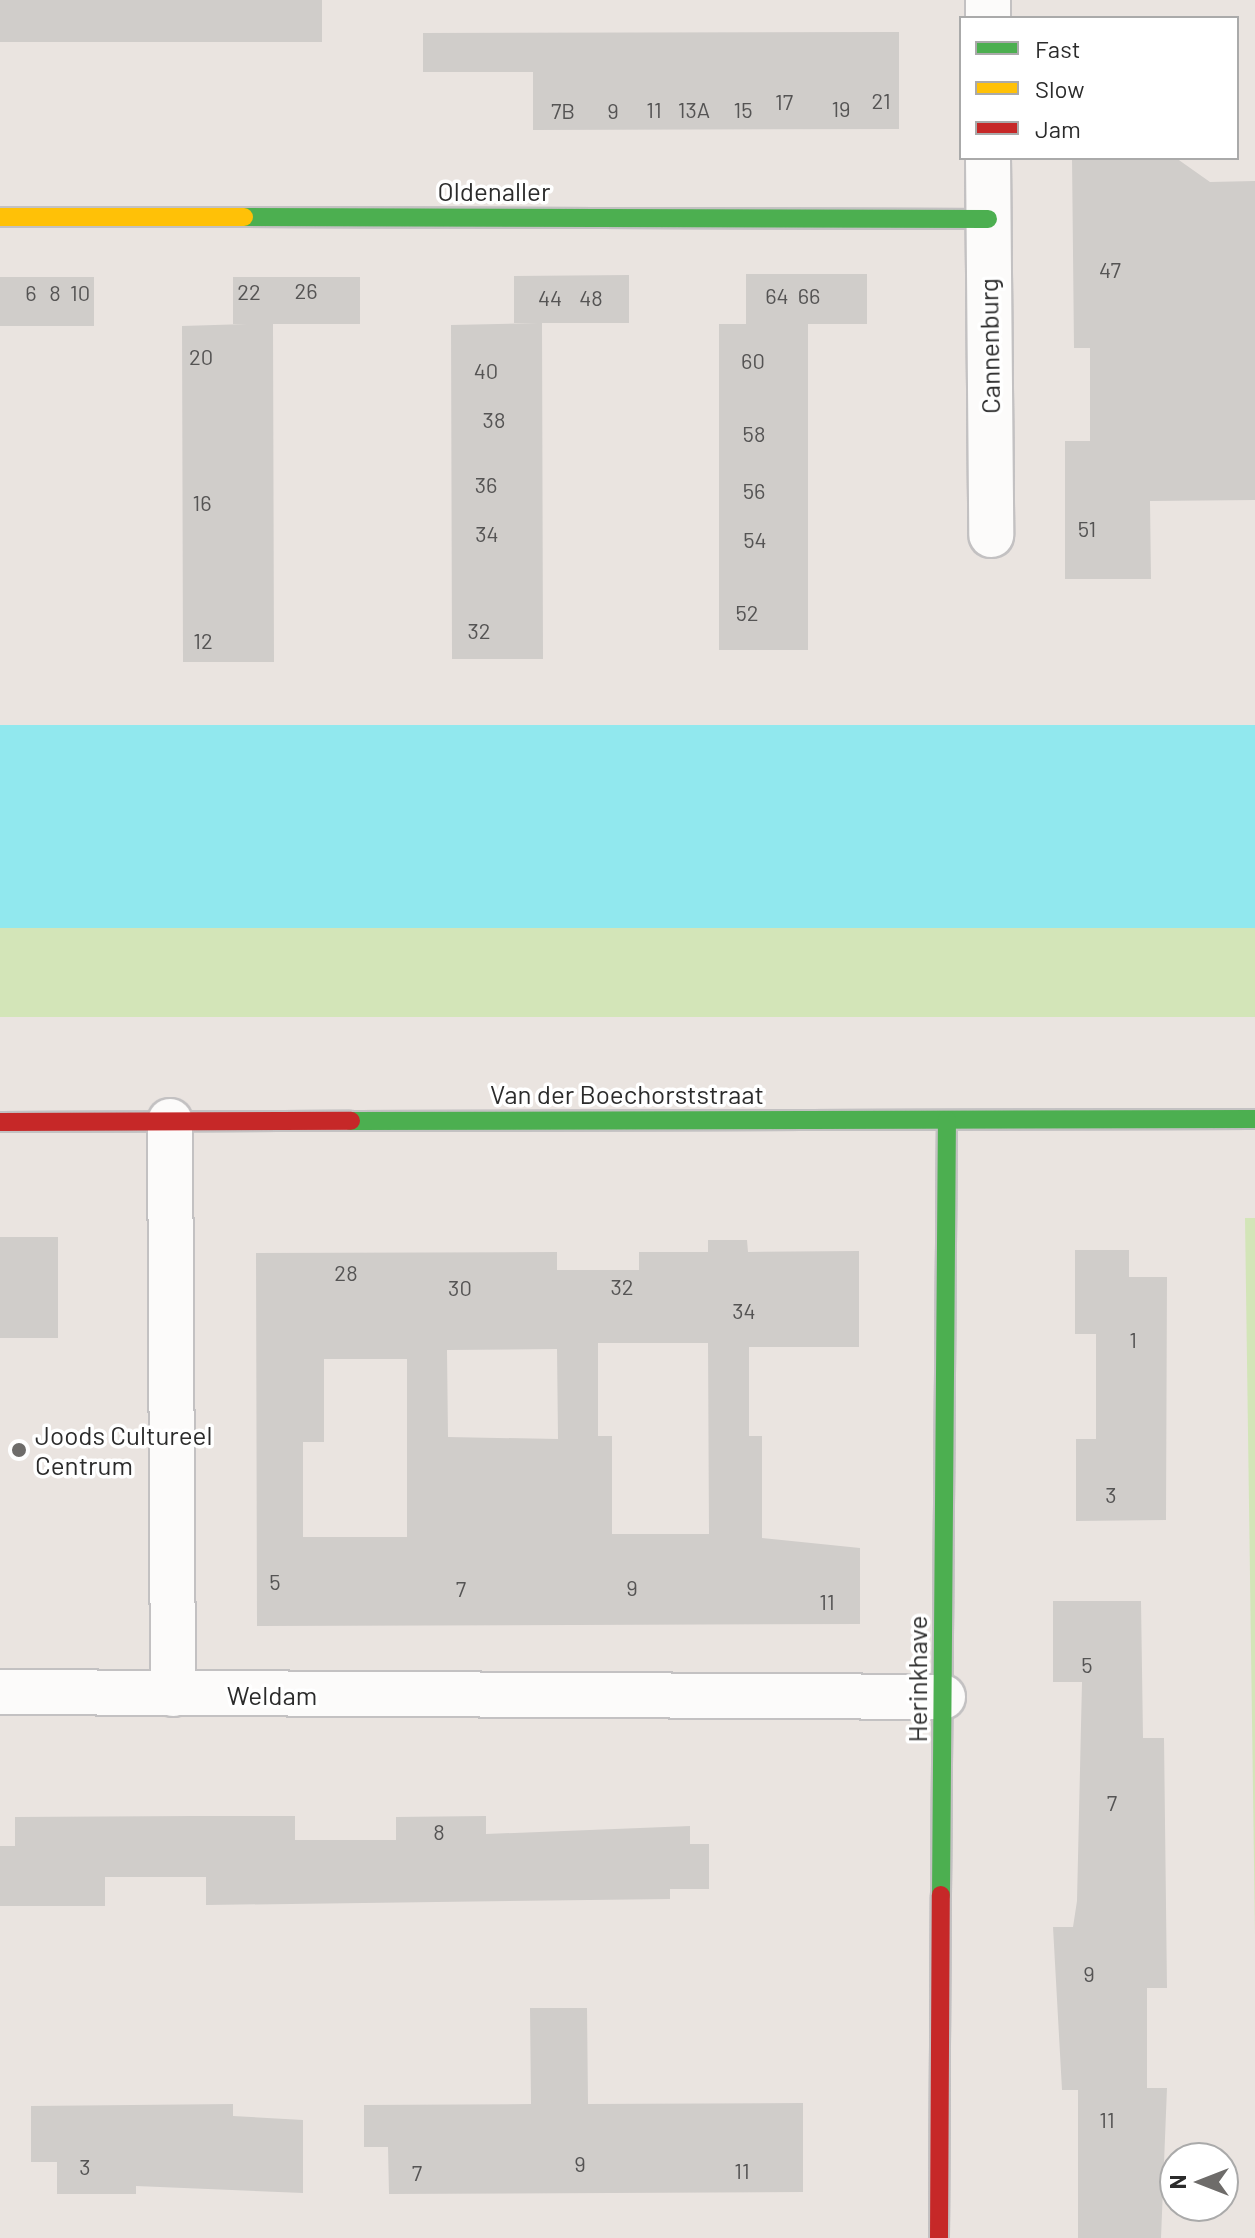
<!DOCTYPE html>
<html>
<head>
<meta charset="utf-8">
<style>
  body { margin:0 }
  #map { position:relative; width:1255px; height:2238px; overflow:hidden; background:#eae4e0; font-family:Barlow,sans-serif }
  div>[style] { position:absolute }
  .green>* { inset:0; background:#d3e5b8; transform-origin:0 0 }
  .water>* { inset:0; background:#91e8ee; transform-origin:0 0 }
  .building>* { inset:0; background:#d0cdca; transform-origin:0 0 }
  .roads { filter:drop-shadow(2px 0 #c3c1c2) drop-shadow(-2px 0 #c3c1c2) drop-shadow(0 2px #c3c1c2) drop-shadow(0 -2px #c3c1c2) }
  .street>* { height:44px; margin:-22px; padding:0 22px; transform-origin:22px; border-radius:22px; background:#fcfbfa }
  .fast>* { height:18px; margin:-9px; padding:0 9px; transform-origin:9px; border-radius:9px; background:#4caf50 }
  .slow>* { height:18px; margin:-9px; padding:0 9px; transform-origin:9px; border-radius:9px; background:#ffc107 }
  .jam>* { height:18px; margin:-9px; padding:0 9px; transform-origin:9px; border-radius:9px; background:#c62828 }
  .dots>* { width:22px; height:22px; translate:-50% -50%; box-sizing:border-box; border:4px solid #fff; border-radius:50% }
  span { translate:-50% -50%; white-space:nowrap; text-align:center; line-height:1.15; -webkit-text-stroke:7px #fff; paint-order:stroke }
  .number-label { font-size:22px; color:#555454 }
  .number-label span { -webkit-text-stroke-width:0 }
  .street-label { font-size:26px; color:#2b2b2b }
  .poi-label { font-size:26px; color:#2b2b2b }
  .left { translate:0 -50%; text-align:left }
  .legend { position:absolute; left:959px; top:16px; width:280px; height:144px; box-sizing:border-box; background:#fff; border:2px solid #aaa; margin:0; padding:10px 14px; list-style:none; font-size:24px; color:#2b2b2b }
  .legend li { display:flex; align-items:center; gap:16px; height:40px }
  .legend b { width:40px; border:2px solid #aaa }
  .north { position:absolute; left:1159px; top:2142px; width:80px; height:80px; box-sizing:border-box; background:#fff; border:2px solid #aaa; border-radius:50%; rotate:270deg; font-size:22px; font-weight:700; line-height:32px; text-align:center; color:#2b2b2b }
  .north::after { content:''; display:block; margin:auto; width:28px; height:36px; background:#6e6c6a; clip-path:polygon(50% 0,100% 100%,50% 72%,0 100%) }
</style>
</head>
<body>
<div id="map">
  <div class="green">
    <div style="left:0;top:926px;width:1255px;height:91px"></div>
    <div style="clip-path:polygon(1245px 1218px,1255px 1218px,1255px 1936px)"></div>
  </div>
  <div class="water">
    <div style="left:1255px;top:725px;width:203px;height:1255px;rotate:90deg"></div>
  </div>
  <div class="building">
    <div style="left:0;top:0;width:322px;height:42px"></div>
    <div style="clip-path:polygon(899px 32px,899px 129px,533px 130px,533px 72px,423px 72px,423px 33px)"></div>
    <div style="clip-path:polygon(1072px 158px,1176px 158px,1210px 182px,1255px 181px,1255px 500px,1150px 501px,1151px 579px,1065px 579px,1065px 441px,1090px 441px,1090px 348px,1074px 348px)"></div>
    <div style="clip-path:polygon(746px 274px,867px 274px,867px 324px,808px 324px,808px 650px,719px 650px,719px 324px,746px 324px)"></div>
    <div style="clip-path:polygon(629px 275px,629px 323px,542px 323px,543px 659px,452px 659px,451px 325px,538px 323px,514px 323px,514px 276px)"></div>
    <div style="left:0;top:277px;width:94px;height:49px"></div>
    <div style="clip-path:polygon(233px 277px,360px 277px,360px 324px,273px 324px,274px 662px,183px 662px,182px 326px,247px 324px,233px 324px)"></div>
    <div style="left:0;top:1237px;width:58px;height:101px"></div>
    <div style="clip-path:polygon(evenodd,708px 1240px,747px 1240px,748px 1252px,859px 1251px,859px 1347px,749px 1347px,749px 1436px,762px 1436px,762px 1538px,860px 1548px,860px 1624px,257px 1626px,256px 1253px,557px 1252px,557px 1270px,639px 1270px,639px 1252px,708px 1252px,708px 1240px,598px 1343px,708px 1343px,709px 1534px,612px 1534px,612px 1436px,598px 1436px,598px 1343px,708px 1240px,557px 1349px,558px 1439px,448px 1437px,447px 1350px,557px 1349px,708px 1240px,324px 1359px,407px 1359px,407px 1537px,303px 1537px,303px 1442px,324px 1442px,324px 1359px)"></div>
    <div style="clip-path:polygon(1075px 1250px,1129px 1250px,1129px 1277px,1167px 1277px,1166px 1520px,1076px 1521px,1076px 1439px,1096px 1439px,1096px 1334px,1075px 1334px)"></div>
    <div style="clip-path:polygon(1053px 1601px,1141px 1601px,1143px 1738px,1164px 1738px,1167px 1988px,1147px 1988px,1147px 2088px,1167px 2088px,1161px 2238px,1078px 2238px,1078px 2090px,1062px 2090px,1053px 1927px,1073px 1927px,1077px 1901px,1082px 1682px,1053px 1682px)"></div>
    <div style="clip-path:polygon(193px 1816px,295px 1816px,295px 1840px,396px 1840px,396px 1817px,486px 1816px,486px 1834px,690px 1826px,690px 1844px,709px 1844px,709px 1889px,670px 1889px,670px 1899px,206px 1905px,206px 1877px,105px 1877px,105px 1906px,0 1906px,0 1846px,15px 1846px,15px 1817px)"></div>
    <div style="clip-path:polygon(530px 2008px,587px 2008px,588px 2104px,803px 2103px,803px 2192px,389px 2194px,388px 2147px,364px 2147px,364px 2105px,531px 2104px)"></div>
    <div style="clip-path:polygon(233px 2104px,233px 2116px,303px 2120px,303px 2193px,136px 2186px,136px 2194px,57px 2194px,57px 2162px,31px 2162px,31px 2106px)"></div>
  </div>
  <div class="roads">
    <div class="street">
      <div style="left:988px;top:18px;width:18px;rotate:-90deg"></div>
      <div style="left:988px;top:158px;width:377px;rotate:89.5deg"></div>
      <div style="left:170px;top:1121px;width:573px;rotate:89.7deg"></div>
      <div style="left:0;top:1692px;width:943px;rotate:0.3deg"></div>
    </div>
    <div class="fast">
      <div style="left:244px;top:217px;width:744px;rotate:0.15deg"></div>
      <div style="left:351px;top:1121px;width:904px;rotate:-0.13deg"></div>
      <div style="left:941px;top:1895px;width:775px;rotate:-89.56deg"></div>
    </div>
    <div class="slow">
      <div style="left:0;top:217px;width:244px"></div>
    </div>
    <div class="jam">
      <div style="left:0;top:1122px;width:351px;rotate:-0.2deg"></div>
      <div style="left:939px;top:2238px;width:343px;rotate:-89.7deg"></div>
    </div>
  </div>
  <div class="dots">
    <div style="left:19px;top:1450px;background:#6e6c6a"></div>
  </div>
  <div class="number-label">
    <span style="left:881px;top:101px">21</span>
    <span style="left:784px;top:102px">17</span>
    <span style="left:841px;top:109px">19</span>
    <span style="left:654px;top:110px">11</span>
    <span style="left:694px;top:110px">13A</span>
    <span style="left:743px;top:110px">15</span>
    <span style="left:563px;top:111px">7B</span>
    <span style="left:613px;top:111px">9</span>
    <span style="left:1110px;top:270px">47</span>
    <span style="left:306px;top:291px">26</span>
    <span style="left:249px;top:292px">22</span>
    <span style="left:31px;top:293px">6</span>
    <span style="left:55px;top:293px">8</span>
    <span style="left:80px;top:293px">10</span>
    <span style="left:777px;top:296px">64</span>
    <span style="left:809px;top:296px">66</span>
    <span style="left:550px;top:298px">44</span>
    <span style="left:591px;top:298px">48</span>
    <span style="left:201px;top:357px">20</span>
    <span style="left:753px;top:361px">60</span>
    <span style="left:486px;top:371px">40</span>
    <span style="left:494px;top:420px">38</span>
    <span style="left:754px;top:434px">58</span>
    <span style="left:486px;top:485px">36</span>
    <span style="left:754px;top:491px">56</span>
    <span style="left:202px;top:503px">16</span>
    <span style="left:1087px;top:529px">51</span>
    <span style="left:487px;top:534px">34</span>
    <span style="left:755px;top:540px">54</span>
    <span style="left:747px;top:613px">52</span>
    <span style="left:479px;top:631px">32</span>
    <span style="left:203px;top:641px">12</span>
    <span style="left:346px;top:1273px">28</span>
    <span style="left:622px;top:1287px">32</span>
    <span style="left:460px;top:1288px">30</span>
    <span style="left:744px;top:1311px">34</span>
    <span style="left:1133px;top:1340px">1</span>
    <span style="left:1111px;top:1495px">3</span>
    <span style="left:275px;top:1582px">5</span>
    <span style="left:632px;top:1588px">9</span>
    <span style="left:461px;top:1589px">7</span>
    <span style="left:827px;top:1602px">11</span>
    <span style="left:1087px;top:1665px">5</span>
    <span style="left:1112px;top:1803px">7</span>
    <span style="left:439px;top:1832px">8</span>
    <span style="left:1089px;top:1974px">9</span>
    <span style="left:1107px;top:2120px">11</span>
    <span style="left:580px;top:2164px">9</span>
    <span style="left:85px;top:2167px">3</span>
    <span style="left:742px;top:2171px">11</span>
    <span style="left:417px;top:2173px">7</span>
  </div>
  <div class="street-label">
    <span style="left:494px;top:191px">Oldenaller</span>
    <span style="left:989px;top:346px;rotate:-91deg">Cannenburg</span>
    <span style="left:627px;top:1094px">Van der Boechorststraat</span>
    <span style="left:917px;top:1679px;rotate:-90deg">Herinkhave</span>
    <span style="left:272px;top:1695px">Weldam</span>
  </div>
  <div class="poi-label">
    <span class="left" style="left:35px;top:1450px">Joods Cultureel<br>Centrum</span>
  </div>
  <ul class="legend">
  <li><b style="height:10px;background:#4caf50"></b>Fast</li>
  <li><b style="height:10px;background:#ffc107"></b>Slow</li>
  <li><b style="height:10px;background:#c62828"></b>Jam</li>
  </ul>
  <div class="north">N</div>
</div>
</body>
</html>
